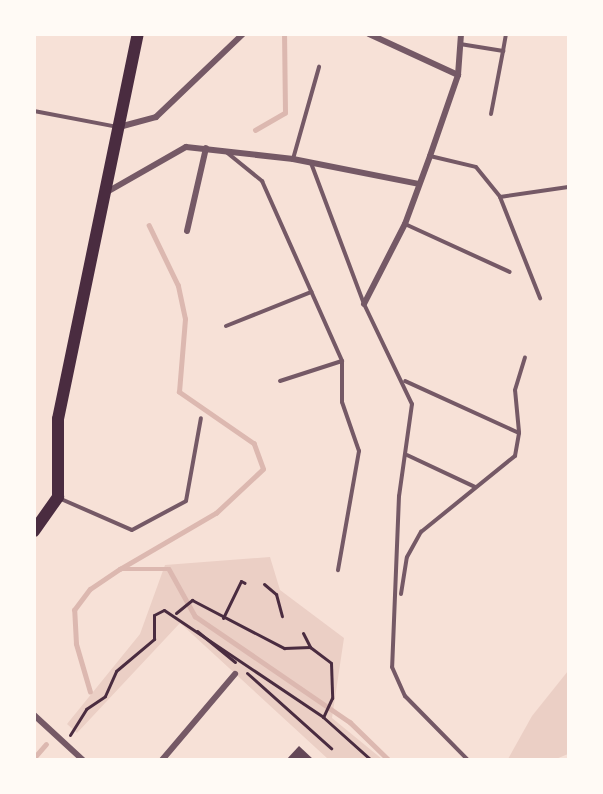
<!DOCTYPE html>
<html>
<head>
<meta charset="utf-8">
<style>
  body { margin:0 }
  #map { position:relative; width:603px; height:794px; overflow:hidden; background:#f7e1d7; font-family:"Nunito Sans",sans-serif }
  div>[style] { position:absolute }
  .green>* { inset:0; background:#ebcfc5 }
  .stream>* { height:4.5px; margin:-2.25px; padding:0 2.25px; transform-origin:2.25px; border-radius:2.25px; background:#dcb8b0 }
  .building>* { inset:0; background:#644757 }
  .path>* { height:3px; margin:-1.5px; padding:0 1.5px; transform-origin:1.5px; border-radius:1.5px; background:#4a2c40 }
  .service>* { height:4px; margin:-2px; padding:0 2px; transform-origin:2px; border-radius:2px; background:#755966 }
  .minor>* { height:6px; margin:-3px; padding:0 3px; transform-origin:3px; border-radius:3px; background:#755966 }
  .secondary>* { height:12px; margin:-6px; padding:0 6px; transform-origin:6px; border-radius:6px; background:#4a2c40 }
  span { translate:-50% -50%; white-space:nowrap; text-align:center; line-height:1.15; -webkit-text-stroke:6px #fffaf5; paint-order:stroke }
  .frame { position:absolute; inset:0; border:36px solid #fffaf5; pointer-events:none }
</style>
</head>
<body>
<div id="map">
  <div class="green">
    <div style="clip-path:polygon(270px 557px,280px 590px,344px 638px,332px 718px,382px 759px,328px 759px,180px 623px,77px 733px,67px 724px,140px 634px,165px 565px)"></div>
    <div style="clip-path:polygon(568px 671px,568px 754px,556px 759px,508px 759px,532px 716px)"></div>
  </div>
  <div class="stream">
    <div style="left:255px;top:130px;width:34px;rotate:-30deg"></div>
    <div style="left:285px;top:113px;width:79px;rotate:-90.7deg"></div>
    <div style="left:120px;top:569px;width:49px"></div>
    <div style="left:169px;top:569px;width:54px;rotate:61deg"></div>
    <div style="left:195px;top:616px;width:188px;rotate:34.4deg"></div>
    <div style="left:350px;top:722px;width:54px;rotate:44.3deg"></div>
    <div style="left:90px;top:692px;width:50px;rotate:-106.3deg"></div>
    <div style="left:76px;top:644px;width:34px;rotate:-93deg"></div>
    <div style="left:74px;top:610px;width:26px;rotate:-53deg"></div>
    <div style="left:90px;top:589px;width:36px;rotate:-34deg"></div>
    <div style="left:120px;top:569px;width:111px;rotate:-30.3deg"></div>
    <div style="left:216px;top:513px;width:64px;rotate:-43.1deg"></div>
    <div style="left:263px;top:469px;width:27px;rotate:-110deg"></div>
    <div style="left:254px;top:444px;width:91px;rotate:-145.3deg"></div>
    <div style="left:179px;top:392px;width:73px;rotate:-85.3deg"></div>
    <div style="left:185px;top:319px;width:34px;rotate:-102deg"></div>
    <div style="left:178px;top:286px;width:67px;rotate:-115.8deg"></div>
    <div style="left:34px;top:758px;width:18px;rotate:-49deg"></div>
  </div>
  <div class="building">
    <div style="clip-path:polygon(299px 746px,314px 760px,286px 760px)"></div>
  </div>
  <div class="path">
    <div style="left:264px;top:584px;width:16px;rotate:40deg"></div>
    <div style="left:276px;top:594px;width:23px;rotate:75deg"></div>
    <div style="left:176px;top:613px;width:21px;rotate:-39deg"></div>
    <div style="left:192px;top:600px;width:104px;rotate:27.6deg"></div>
    <div style="left:284px;top:648px;width:26px;rotate:-2deg"></div>
    <div style="left:310px;top:647px;width:26px;rotate:37deg"></div>
    <div style="left:331px;top:663px;width:35px;rotate:88deg"></div>
    <div style="left:332px;top:698px;width:21px;rotate:115deg"></div>
    <div style="left:223px;top:618px;width:41px;rotate:-64.1deg"></div>
    <div style="left:241px;top:581px;width:4px;rotate:27deg"></div>
    <div style="left:197px;top:631px;width:49px;rotate:39.2deg"></div>
    <div style="left:303px;top:633px;width:16px;rotate:63deg"></div>
    <div style="left:247px;top:673px;width:113px;rotate:41.8deg"></div>
    <div style="left:70px;top:735px;width:31px;rotate:-58deg"></div>
    <div style="left:86px;top:709px;width:23px;rotate:-34deg"></div>
    <div style="left:105px;top:696px;width:27px;rotate:-66deg"></div>
    <div style="left:116px;top:671px;width:50px;rotate:-40.1deg"></div>
    <div style="left:154px;top:639px;width:24px;rotate:-90deg"></div>
    <div style="left:154px;top:615px;width:11px;rotate:-27deg"></div>
    <div style="left:164px;top:610px;width:192px;rotate:33.9deg"></div>
    <div style="left:323px;top:717px;width:64px;rotate:41.9deg"></div>
  </div>
  <div class="service">
    <div style="left:460px;top:44px;width:44px;rotate:9.2deg"></div>
    <div style="left:503px;top:51px;width:17px;rotate:-80deg"></div>
    <div style="left:34px;top:111px;width:86px;rotate:10.8deg"></div>
    <div style="left:491px;top:114px;width:64px;rotate:-79.2deg"></div>
    <div style="left:225px;top:151px;width:48px;rotate:39deg"></div>
    <div style="left:262px;top:181px;width:197px;rotate:66deg"></div>
    <div style="left:342px;top:361px;width:41px;rotate:90deg"></div>
    <div style="left:342px;top:402px;width:52px;rotate:70.9deg"></div>
    <div style="left:359px;top:451px;width:121px;rotate:100deg"></div>
    <div style="left:430px;top:156px;width:47px;rotate:13.4deg"></div>
    <div style="left:476px;top:167px;width:38px;rotate:51deg"></div>
    <div style="left:500px;top:197px;width:109px;rotate:68.4deg"></div>
    <div style="left:293px;top:159px;width:96px;rotate:-74.2deg"></div>
    <div style="left:311px;top:163px;width:151px;rotate:69.4deg"></div>
    <div style="left:364px;top:304px;width:111px;rotate:64.4deg"></div>
    <div style="left:412px;top:404px;width:93px;rotate:98deg"></div>
    <div style="left:399px;top:496px;width:171px;rotate:92.3deg"></div>
    <div style="left:392px;top:667px;width:32px;rotate:66deg"></div>
    <div style="left:405px;top:696px;width:90px;rotate:45.5deg"></div>
    <div style="left:500px;top:197px;width:69px;rotate:-8.4deg"></div>
    <div style="left:405px;top:224px;width:115px;rotate:24.6deg"></div>
    <div style="left:226px;top:326px;width:92px;rotate:-21.8deg"></div>
    <div style="left:280px;top:381px;width:65px;rotate:-17.9deg"></div>
    <div style="left:519px;top:432px;width:42px;rotate:-95.4deg"></div>
    <div style="left:515px;top:390px;width:34px;rotate:-73deg"></div>
    <div style="left:407px;top:455px;width:75px;rotate:25.2deg"></div>
    <div style="left:61px;top:499px;width:77px;rotate:23.6deg"></div>
    <div style="left:132px;top:530px;width:61px;rotate:-28.2deg"></div>
    <div style="left:186px;top:501px;width:84px;rotate:-79.8deg"></div>
    <div style="left:401px;top:594px;width:37px;rotate:-81deg"></div>
    <div style="left:407px;top:557px;width:29px;rotate:-61deg"></div>
    <div style="left:421px;top:532px;width:121px;rotate:-39deg"></div>
    <div style="left:515px;top:456px;width:23px;rotate:-80deg"></div>
    <div style="left:519px;top:433px;width:125px;rotate:-155.5deg"></div>
  </div>
  <div class="minor">
    <div style="left:369px;top:34px;width:98px;rotate:24.7deg"></div>
    <div style="left:119px;top:127px;width:38px;rotate:-15deg"></div>
    <div style="left:156px;top:117px;width:120px;rotate:-43.7deg"></div>
    <div style="left:107px;top:192px;width:91px;rotate:-29.7deg"></div>
    <div style="left:186px;top:147px;width:108px;rotate:6.4deg"></div>
    <div style="left:293px;top:159px;width:128px;rotate:11.2deg"></div>
    <div style="left:187px;top:231px;width:85px;rotate:-77.1deg"></div>
    <div style="left:364px;top:304px;width:90px;rotate:-62.9deg"></div>
    <div style="left:405px;top:224px;width:72px;rotate:-69.8deg"></div>
    <div style="left:430px;top:156px;width:86px;rotate:-70.9deg"></div>
    <div style="left:458px;top:75px;width:41px;rotate:-85.8deg"></div>
    <div style="left:34px;top:715px;width:67px;rotate:42.6deg"></div>
    <div style="left:162px;top:760px;width:113px;rotate:-49.7deg"></div>
  </div>
  <div class="secondary">
    <div style="left:34px;top:531px;width:42px;rotate:-54.8deg"></div>
    <div style="left:58px;top:497px;width:78px;rotate:-90deg"></div>
    <div style="left:58px;top:419px;width:393px;rotate:-78.3deg"></div>
  </div>
  <div class="frame"></div>
</div>
</body>
</html>
